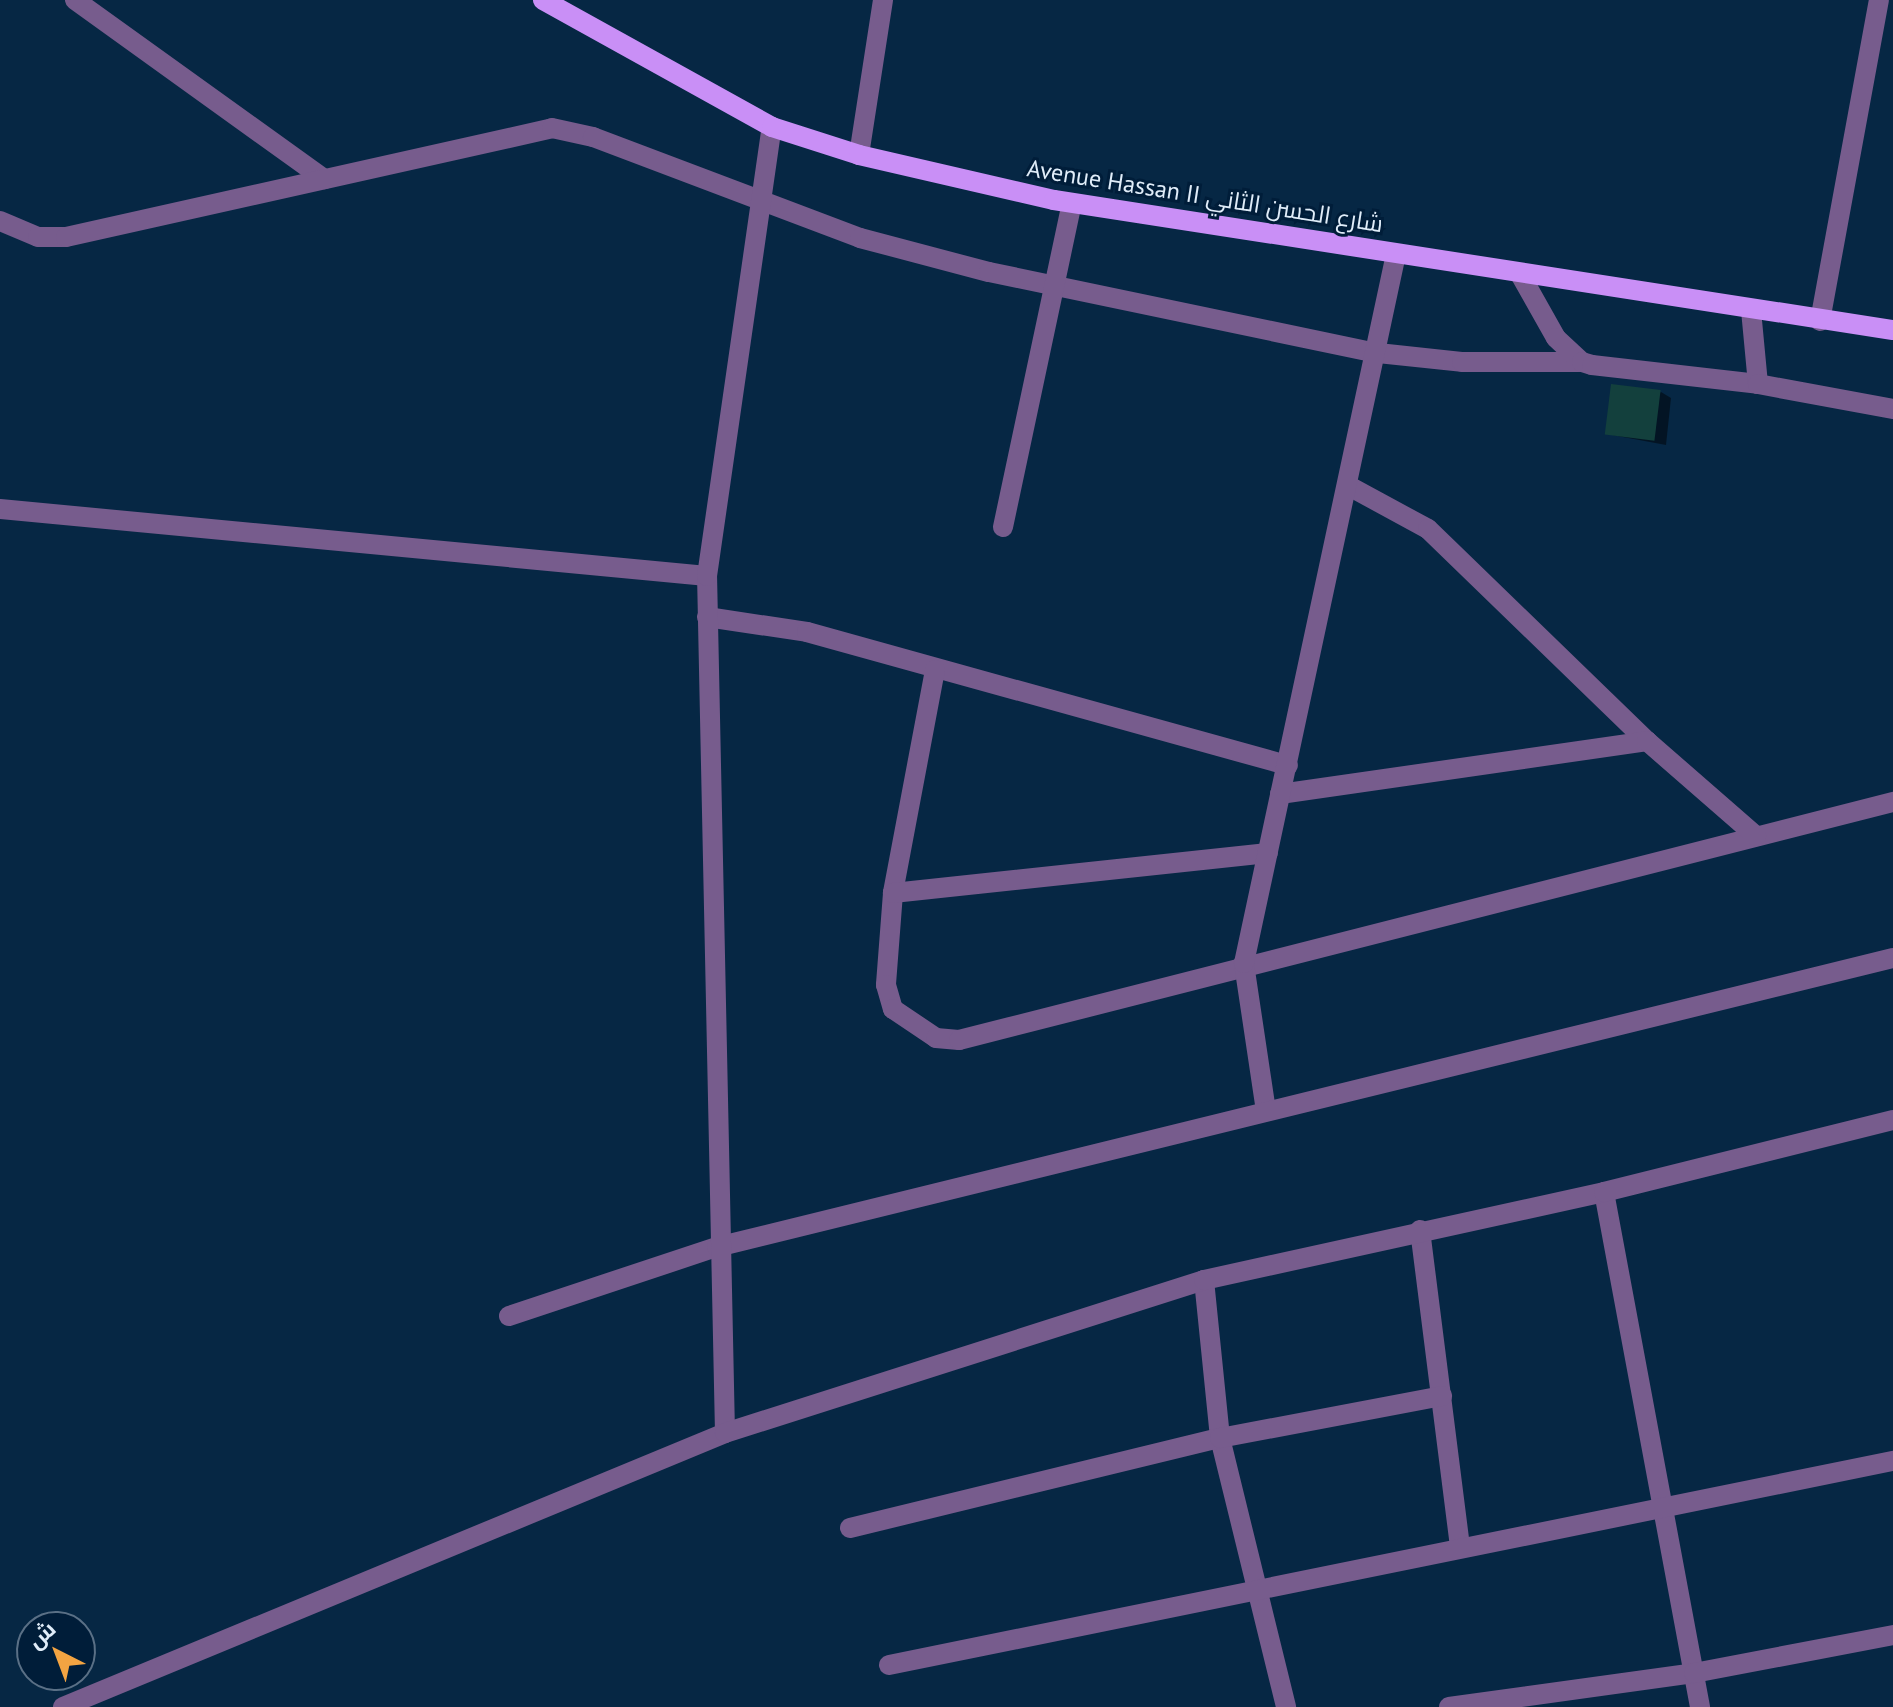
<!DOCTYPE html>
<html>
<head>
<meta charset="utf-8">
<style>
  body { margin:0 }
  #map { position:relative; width:1893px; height:1707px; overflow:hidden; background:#062744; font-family:"PT Sans",Cairo,sans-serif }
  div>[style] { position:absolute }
  .shadow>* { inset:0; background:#0007 }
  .building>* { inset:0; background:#13403d; transform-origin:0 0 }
  .minor>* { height:20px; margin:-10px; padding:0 10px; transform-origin:10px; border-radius:10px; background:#775c8d }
  .major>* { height:20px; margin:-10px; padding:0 10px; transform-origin:10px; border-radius:10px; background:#c98ff6 }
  span { translate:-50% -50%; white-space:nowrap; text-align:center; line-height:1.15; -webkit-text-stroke:6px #001d39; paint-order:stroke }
  .street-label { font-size:24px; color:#e0edf9 }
  .north { position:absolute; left:16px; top:1611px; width:80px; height:80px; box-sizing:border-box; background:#001d39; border:2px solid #5a7086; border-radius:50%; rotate:318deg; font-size:22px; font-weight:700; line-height:32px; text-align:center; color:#e0edf9 }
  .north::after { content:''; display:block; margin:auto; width:28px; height:36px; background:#f3a442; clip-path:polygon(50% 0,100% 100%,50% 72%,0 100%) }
</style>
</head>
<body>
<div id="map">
  <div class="shadow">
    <div style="clip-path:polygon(1661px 392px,1671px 398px,1666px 445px,1607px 434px)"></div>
  </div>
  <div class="building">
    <div style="left:1611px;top:384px;width:50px;height:51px;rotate:7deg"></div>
  </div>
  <div class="minor">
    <div style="left:75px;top:0;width:307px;rotate:35.7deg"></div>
    <div style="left:859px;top:155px;width:157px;rotate:-81.2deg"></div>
    <div style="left:0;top:221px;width:41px;rotate:22.8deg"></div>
    <div style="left:38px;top:237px;width:28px"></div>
    <div style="left:66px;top:237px;width:498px;rotate:-12.6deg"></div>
    <div style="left:552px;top:128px;width:42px;rotate:12.4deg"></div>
    <div style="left:593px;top:137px;width:285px;rotate:20.7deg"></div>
    <div style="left:860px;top:238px;width:133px;rotate:14.8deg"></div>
    <div style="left:989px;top:272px;width:397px;rotate:11.8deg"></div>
    <div style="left:1378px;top:353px;width:84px;rotate:6.1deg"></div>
    <div style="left:1462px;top:362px;width:120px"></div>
    <div style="left:1520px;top:274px;width:73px;rotate:60.6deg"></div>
    <div style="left:1556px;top:338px;width:35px;rotate:43deg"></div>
    <div style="left:1582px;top:362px;width:10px;rotate:17deg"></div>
    <div style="left:1592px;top:365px;width:167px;rotate:6.5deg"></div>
    <div style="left:1758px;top:384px;width:74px;rotate:-95.4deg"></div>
    <div style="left:1820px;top:321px;width:326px;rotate:-79.6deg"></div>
    <div style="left:1758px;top:384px;width:137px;rotate:10.5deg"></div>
    <div style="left:1347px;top:485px;width:92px;rotate:28.5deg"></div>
    <div style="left:1428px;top:529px;width:305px;rotate:44.1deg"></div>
    <div style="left:0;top:509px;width:710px;rotate:5.41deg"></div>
    <div style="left:1003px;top:527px;width:331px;rotate:-78deg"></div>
    <div style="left:707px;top:617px;width:101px;rotate:8.5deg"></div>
    <div style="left:807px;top:632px;width:499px;rotate:15.5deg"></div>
    <div style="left:935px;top:670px;width:227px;rotate:100.7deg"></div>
    <div style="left:893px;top:893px;width:92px;rotate:94.4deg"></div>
    <div style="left:886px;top:985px;width:25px;rotate:74deg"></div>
    <div style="left:893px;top:1009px;width:52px;rotate:34deg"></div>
    <div style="left:936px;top:1038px;width:23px;rotate:5deg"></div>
    <div style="left:959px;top:1040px;width:964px;rotate:-14.3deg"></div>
    <div style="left:1280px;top:794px;width:371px;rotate:-8.2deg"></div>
    <div style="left:1647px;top:741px;width:145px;rotate:41.1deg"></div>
    <div style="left:893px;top:893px;width:377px;rotate:-6.1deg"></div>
    <div style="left:1266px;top:1111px;width:150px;rotate:-98.5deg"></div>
    <div style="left:1244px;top:963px;width:725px;rotate:-77.9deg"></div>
    <div style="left:1604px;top:1192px;width:524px;rotate:79.44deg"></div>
    <div style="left:1420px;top:1230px;width:320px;rotate:82.8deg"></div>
    <div style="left:1204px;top:1280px;width:159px;rotate:84.2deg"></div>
    <div style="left:1220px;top:1438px;width:277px;rotate:76.2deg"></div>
    <div style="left:509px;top:1316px;width:219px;rotate:-18.4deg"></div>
    <div style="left:717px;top:1247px;width:1211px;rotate:-13.81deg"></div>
    <div style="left:725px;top:1433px;width:857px;rotate:-91.2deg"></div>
    <div style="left:707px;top:576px;width:454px;rotate:-81.8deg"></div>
    <div style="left:850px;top:1528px;width:381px;rotate:-13.7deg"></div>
    <div style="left:1220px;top:1438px;width:226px;rotate:-10.7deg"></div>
    <div style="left:889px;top:1665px;width:1025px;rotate:-11.49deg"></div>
    <div style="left:63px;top:1707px;width:716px;rotate:-22.48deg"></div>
    <div style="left:725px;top:1433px;width:503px;rotate:-17.71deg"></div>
    <div style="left:1204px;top:1280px;width:410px;rotate:-12.4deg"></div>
    <div style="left:1604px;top:1192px;width:298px;rotate:-14deg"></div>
    <div style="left:1449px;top:1707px;width:247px;rotate:-7.9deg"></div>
    <div style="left:1694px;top:1673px;width:203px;rotate:-10.8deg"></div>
  </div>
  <div class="major">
    <div style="left:543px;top:0;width:262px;rotate:29deg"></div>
    <div style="left:772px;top:127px;width:91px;rotate:17.8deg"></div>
    <div style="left:859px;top:155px;width:200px;rotate:13deg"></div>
    <div style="left:1054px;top:200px;width:849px;rotate:8.81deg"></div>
  </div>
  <div class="street-label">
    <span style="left:1205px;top:196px;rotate:9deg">Avenue Hassan II شارع الحسن الثاني</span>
  </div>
  <div class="north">ش</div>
</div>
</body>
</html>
